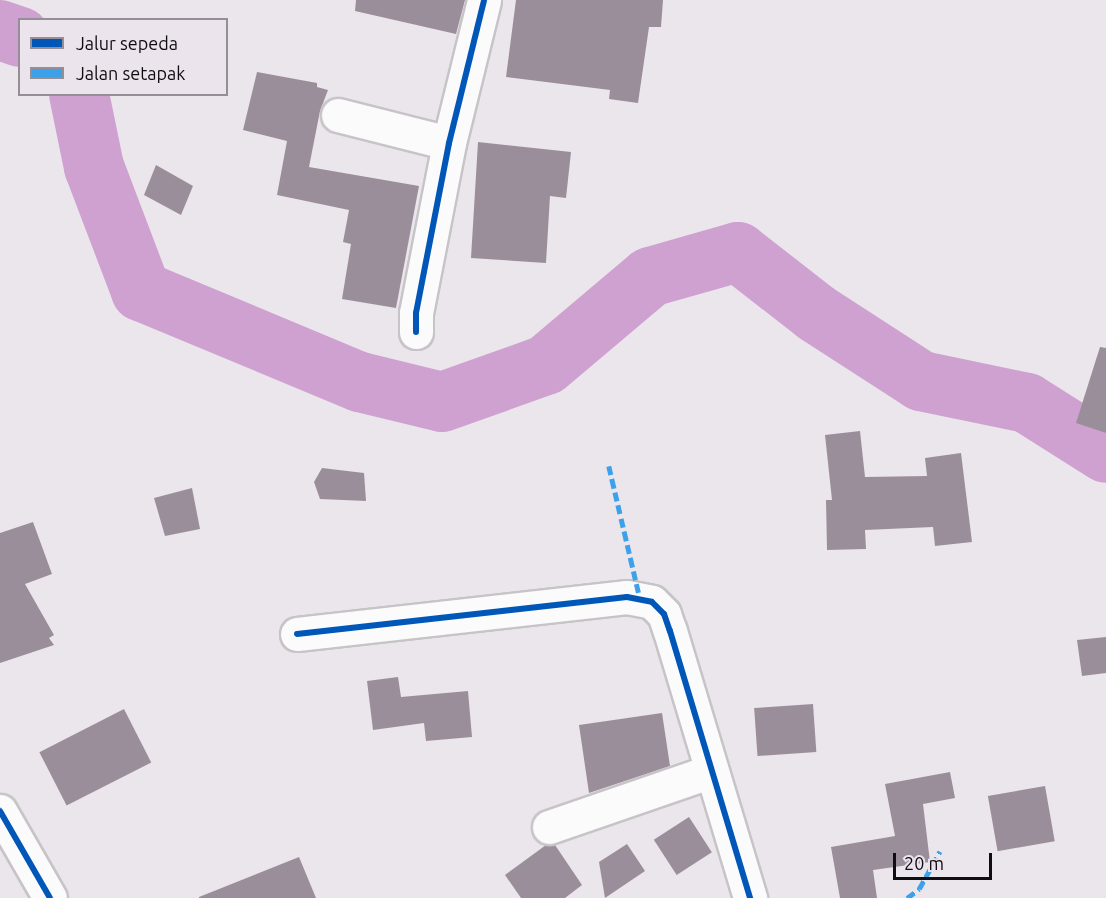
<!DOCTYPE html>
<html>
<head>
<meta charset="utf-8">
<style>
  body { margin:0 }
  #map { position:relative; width:1106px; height:898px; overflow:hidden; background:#ebe6eb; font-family:Ubuntu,sans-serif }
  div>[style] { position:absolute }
  .river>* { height:60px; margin:-30px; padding:0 30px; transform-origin:30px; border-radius:30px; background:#cea1d1 }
  .building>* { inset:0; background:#9b8e9b; transform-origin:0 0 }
  .roads { filter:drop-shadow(2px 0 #c7c4c7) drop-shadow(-2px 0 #c7c4c7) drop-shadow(0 2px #c7c4c7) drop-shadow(0 -2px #c7c4c7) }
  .minor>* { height:33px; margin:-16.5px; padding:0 16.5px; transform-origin:16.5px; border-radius:16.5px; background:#fcfbfc }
  .quiet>* { height:4.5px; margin-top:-2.25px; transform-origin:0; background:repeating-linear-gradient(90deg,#3da1ea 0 9px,transparent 0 13.5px) }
  .cycleway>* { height:6px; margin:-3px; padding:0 3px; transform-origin:3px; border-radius:3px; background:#0057b8 }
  span { translate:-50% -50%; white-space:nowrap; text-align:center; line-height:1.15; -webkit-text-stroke:6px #ece4ed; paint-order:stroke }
  .legend { position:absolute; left:18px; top:18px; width:210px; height:78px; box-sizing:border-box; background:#ece4ed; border:2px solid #948e95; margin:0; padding:8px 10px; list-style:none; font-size:18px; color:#100d10 }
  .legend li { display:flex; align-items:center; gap:12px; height:30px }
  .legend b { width:30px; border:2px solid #948e95 }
  .scale { position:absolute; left:893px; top:853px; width:99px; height:27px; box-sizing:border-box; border:3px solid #100d10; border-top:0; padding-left:8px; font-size:18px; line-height:21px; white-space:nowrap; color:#100d10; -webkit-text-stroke:4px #ece4ed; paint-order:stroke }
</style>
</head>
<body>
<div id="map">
  <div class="river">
    <div style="left:0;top:30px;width:21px;rotate:19deg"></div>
    <div style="left:79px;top:94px;width:75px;rotate:78.4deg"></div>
    <div style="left:94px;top:167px;width:133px;rotate:69.2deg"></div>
    <div style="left:141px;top:291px;width:237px;rotate:22.6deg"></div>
    <div style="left:360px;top:382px;width:84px;rotate:13.7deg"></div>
    <div style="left:442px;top:402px;width:110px;rotate:-19.6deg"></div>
    <div style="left:546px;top:365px;width:136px;rotate:-40.2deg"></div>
    <div style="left:650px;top:277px;width:91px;rotate:-15.9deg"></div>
    <div style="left:738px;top:252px;width:99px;rotate:38deg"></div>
    <div style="left:816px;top:313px;width:125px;rotate:32.9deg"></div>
    <div style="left:921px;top:381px;width:108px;rotate:11.7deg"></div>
    <div style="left:1027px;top:403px;width:93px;rotate:32.3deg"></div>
  </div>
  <div class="building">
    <div style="clip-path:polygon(356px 0,465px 0,456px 34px,355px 11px)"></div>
    <div style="clip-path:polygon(516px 0,663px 0,661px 27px,649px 27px,638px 103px,609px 99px,610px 90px,506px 77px)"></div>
    <div style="clip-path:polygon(257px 72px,317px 83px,317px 87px,328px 90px,320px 111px,309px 167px,419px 186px,396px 308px,342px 299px,351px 244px,343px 242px,349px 210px,277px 195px,287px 141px,243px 130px)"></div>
    <div style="clip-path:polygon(478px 142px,571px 152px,566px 198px,550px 196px,546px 263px,471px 258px)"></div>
    <div style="clip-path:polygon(156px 165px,193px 186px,181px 215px,144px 195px)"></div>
    <div style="clip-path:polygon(1100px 347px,1106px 348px,1106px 433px,1076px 423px)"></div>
    <div style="clip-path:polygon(860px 431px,865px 477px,927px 476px,925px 458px,961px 453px,972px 542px,935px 546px,933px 527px,865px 530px,866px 549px,827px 550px,826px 500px,832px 500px,825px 435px)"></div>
    <div style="clip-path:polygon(322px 468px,364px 473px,366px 501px,320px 499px,314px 482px)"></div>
    <div style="clip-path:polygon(192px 488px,200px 529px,165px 536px,154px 498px)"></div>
    <div style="clip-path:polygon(33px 522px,52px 574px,25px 584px,54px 635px,49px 638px,54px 645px,0 663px,0 533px)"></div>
    <div style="clip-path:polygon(1106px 637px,1106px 673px,1082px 676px,1077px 640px)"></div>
    <div style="clip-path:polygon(398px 677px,401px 697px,468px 691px,472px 737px,426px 741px,424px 723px,373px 730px,367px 681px)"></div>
    <div style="left:813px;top:704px;width:48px;height:59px;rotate:86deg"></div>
    <div style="left:124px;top:709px;width:60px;height:95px;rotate:63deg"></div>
    <div style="clip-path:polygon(662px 713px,670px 766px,589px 793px,579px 725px)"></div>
    <div style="clip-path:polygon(950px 772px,955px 798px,923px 804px,930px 862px,873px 870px,877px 898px,840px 898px,831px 847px,895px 836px,885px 784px)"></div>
    <div style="left:1045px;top:786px;width:56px;height:58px;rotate:80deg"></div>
    <div style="left:689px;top:817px;width:42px;height:42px;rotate:57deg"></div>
    <div style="clip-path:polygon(627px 844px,645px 871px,605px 898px,599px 862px)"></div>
    <div style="clip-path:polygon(546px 845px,555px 845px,582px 885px,565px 898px,521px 898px,505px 875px)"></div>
    <div style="clip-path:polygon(299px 857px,316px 898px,199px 898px,199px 897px)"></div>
  </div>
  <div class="roads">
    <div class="minor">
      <div style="left:338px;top:115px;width:114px;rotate:14.2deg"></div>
      <div style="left:416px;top:332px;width:19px;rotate:-90deg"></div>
      <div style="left:416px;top:313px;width:173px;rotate:-79deg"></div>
      <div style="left:449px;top:143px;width:147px;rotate:-76.2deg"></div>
      <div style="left:297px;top:634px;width:332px;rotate:-6.4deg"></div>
      <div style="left:627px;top:597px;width:25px;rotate:11deg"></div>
      <div style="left:652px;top:602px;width:17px;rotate:45deg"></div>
      <div style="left:664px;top:614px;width:18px;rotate:71deg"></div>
      <div style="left:670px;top:631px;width:279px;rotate:73.3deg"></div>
      <div style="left:0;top:811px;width:100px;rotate:60.1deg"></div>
      <div style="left:549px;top:827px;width:172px;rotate:-19deg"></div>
    </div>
  </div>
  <div class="quiet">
    <div style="left:609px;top:466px;width:136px;rotate:76.8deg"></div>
    <div style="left:907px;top:898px;width:15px;rotate:-37deg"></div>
    <div style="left:919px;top:889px;width:43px;rotate:-61.1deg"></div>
  </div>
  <div class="cycleway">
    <div style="left:416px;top:332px;width:19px;rotate:-90deg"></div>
    <div style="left:416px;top:313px;width:173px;rotate:-79deg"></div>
    <div style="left:449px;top:143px;width:147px;rotate:-76.2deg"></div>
    <div style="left:297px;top:634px;width:332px;rotate:-6.4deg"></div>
    <div style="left:627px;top:597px;width:25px;rotate:11deg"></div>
    <div style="left:652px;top:602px;width:17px;rotate:45deg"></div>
    <div style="left:664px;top:614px;width:18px;rotate:71deg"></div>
    <div style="left:670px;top:631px;width:279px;rotate:73.3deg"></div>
    <div style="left:0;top:811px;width:100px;rotate:60.1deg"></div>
  </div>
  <ul class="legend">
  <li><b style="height:8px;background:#0057b8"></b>Jalur sepeda</li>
  <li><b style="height:8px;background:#3da1ea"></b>Jalan setapak</li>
  </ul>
  <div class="scale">20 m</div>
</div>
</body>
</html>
